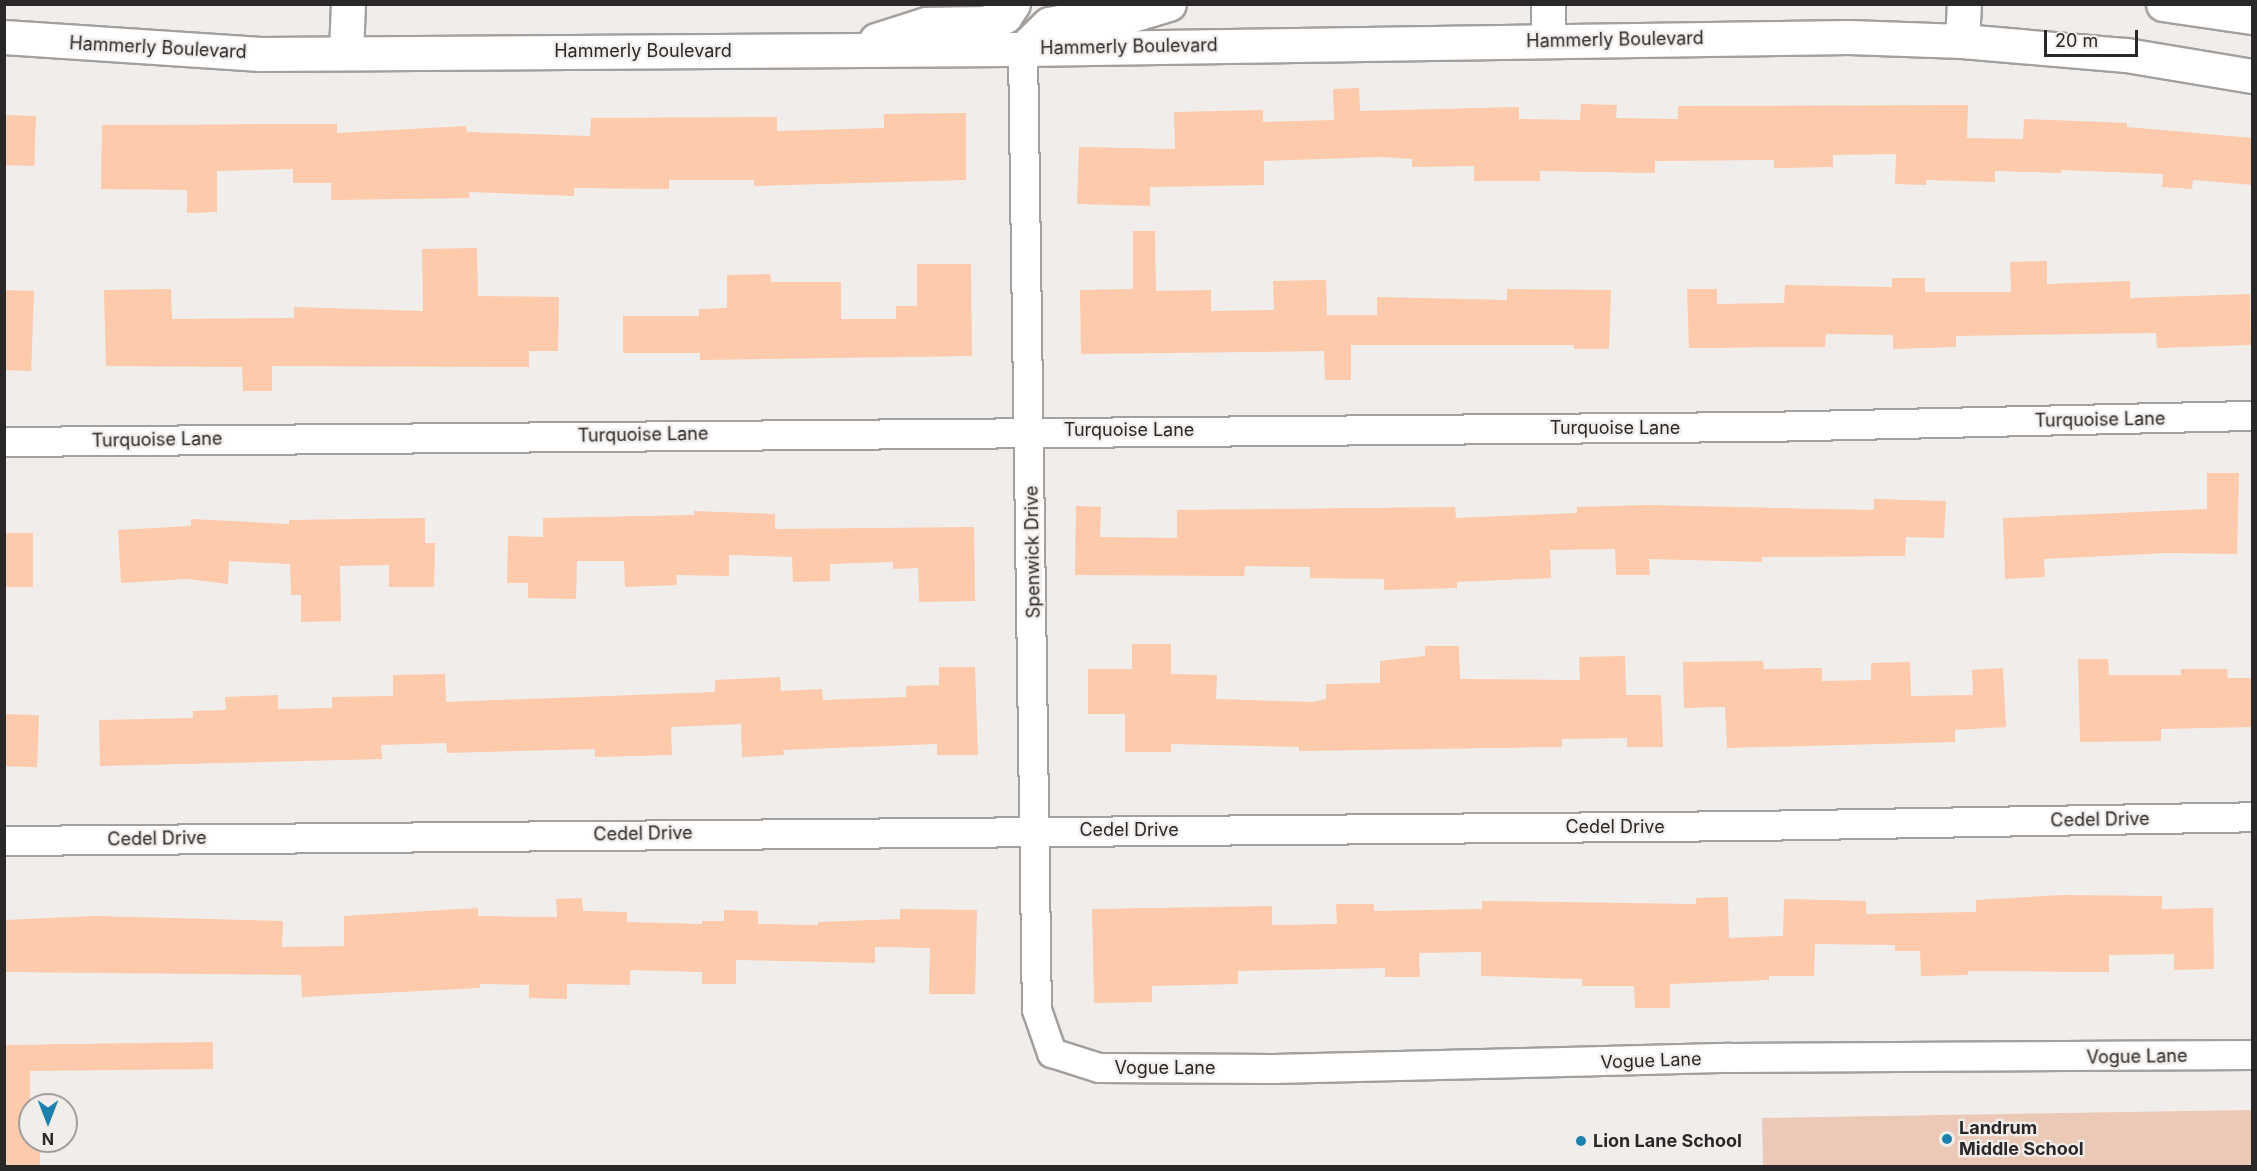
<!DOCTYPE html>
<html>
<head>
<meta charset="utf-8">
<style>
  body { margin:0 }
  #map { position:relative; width:2257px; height:1171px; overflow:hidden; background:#f1edeb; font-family:Inter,sans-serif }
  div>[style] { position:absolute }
  .green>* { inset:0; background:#ebc9b6 }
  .building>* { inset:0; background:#fdcaab; transform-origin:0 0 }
  .roads { filter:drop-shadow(2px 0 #a3a09e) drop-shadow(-2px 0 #a3a09e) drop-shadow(0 2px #a3a09e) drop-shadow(0 -2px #a3a09e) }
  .street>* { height:28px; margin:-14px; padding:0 14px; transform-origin:14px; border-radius:14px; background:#fff }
  .secondary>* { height:33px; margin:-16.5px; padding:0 16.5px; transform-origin:16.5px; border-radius:16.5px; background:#fff }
  .dots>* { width:16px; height:16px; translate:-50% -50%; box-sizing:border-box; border:3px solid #f1edeb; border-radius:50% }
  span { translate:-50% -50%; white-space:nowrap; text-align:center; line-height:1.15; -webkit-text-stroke:4.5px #f1edeb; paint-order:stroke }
  .street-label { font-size:18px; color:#292727 }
  .poi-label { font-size:18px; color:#292727; font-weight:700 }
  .left { translate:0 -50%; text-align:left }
  .frame { position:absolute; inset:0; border:6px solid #292727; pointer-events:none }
  .north { position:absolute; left:18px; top:1093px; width:60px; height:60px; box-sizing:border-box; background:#f1edeb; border:2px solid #a19e9d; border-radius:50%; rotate:180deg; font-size:16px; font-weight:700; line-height:24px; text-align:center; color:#292727 }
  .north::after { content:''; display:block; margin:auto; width:21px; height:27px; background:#1c81ac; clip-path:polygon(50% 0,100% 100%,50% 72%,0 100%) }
  .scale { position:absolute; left:2044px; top:30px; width:94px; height:27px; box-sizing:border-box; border:3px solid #292727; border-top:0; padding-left:8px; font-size:18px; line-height:21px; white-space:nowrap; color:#292727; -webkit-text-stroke:4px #f1edeb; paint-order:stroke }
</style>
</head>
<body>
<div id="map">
  <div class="green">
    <div style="clip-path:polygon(2252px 1110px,2252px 1166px,1763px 1166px,1762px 1118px)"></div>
  </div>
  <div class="building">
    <div style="clip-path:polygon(1359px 88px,1360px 111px,1519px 107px,1519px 119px,1580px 120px,1581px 104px,1617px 105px,1616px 118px,1678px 119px,1678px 106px,1968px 105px,1967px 138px,2023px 139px,2024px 119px,2127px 123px,2127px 127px,2253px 138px,2253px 185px,2193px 180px,2192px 189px,2162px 187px,2163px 174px,2061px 170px,2061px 173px,1995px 171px,1995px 182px,1926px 180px,1926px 185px,1895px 184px,1896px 154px,1833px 155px,1833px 167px,1774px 168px,1774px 160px,1655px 161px,1655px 173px,1540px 171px,1540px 181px,1474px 181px,1474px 166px,1412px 167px,1412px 159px,1379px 157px,1264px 161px,1264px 185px,1150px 187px,1150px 206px,1077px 204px,1079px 147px,1175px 149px,1174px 112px,1263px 110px,1263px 122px,1334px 120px,1333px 89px)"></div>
    <div style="clip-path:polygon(966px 113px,966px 180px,754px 186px,754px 180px,669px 180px,669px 189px,574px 188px,574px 196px,469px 192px,470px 198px,331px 200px,331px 183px,293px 183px,293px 169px,217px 171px,217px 212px,187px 213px,187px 190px,101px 189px,102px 125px,337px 124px,337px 133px,466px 126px,467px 132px,590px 136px,591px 118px,777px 117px,777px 131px,884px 128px,884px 114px)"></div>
    <div style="left:4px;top:115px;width:32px;height:50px;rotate:2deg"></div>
    <div style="clip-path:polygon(1133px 231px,1155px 231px,1156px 291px,1211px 290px,1211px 311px,1274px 310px,1273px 281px,1326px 280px,1327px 315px,1377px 315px,1377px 297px,1507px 300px,1507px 289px,1611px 290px,1609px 349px,1574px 349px,1574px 345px,1351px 345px,1351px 380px,1325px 380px,1324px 351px,1081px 354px,1080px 290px,1133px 289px)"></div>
    <div style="clip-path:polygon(477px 248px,478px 296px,559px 297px,558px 351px,529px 351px,529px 367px,272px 366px,272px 391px,243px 391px,242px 367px,106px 366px,104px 290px,171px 289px,172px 319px,294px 318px,294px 307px,423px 311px,422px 249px)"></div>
    <div style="clip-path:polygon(2047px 261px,2047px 284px,2130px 281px,2130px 298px,2250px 294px,2251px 345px,2157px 348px,2156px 333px,1956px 336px,1956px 347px,1893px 349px,1893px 335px,1826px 334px,1825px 347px,1689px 348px,1687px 289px,1717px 289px,1717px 304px,1784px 303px,1785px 285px,1892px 287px,1892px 278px,1925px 278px,1925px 292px,2011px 292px,2010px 262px)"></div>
    <div style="clip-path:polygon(917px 264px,971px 264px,972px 356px,700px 360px,700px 353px,623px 353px,623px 316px,699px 316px,699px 309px,727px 308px,727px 275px,770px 274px,771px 282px,841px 282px,841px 319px,896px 319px,896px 306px,917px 306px)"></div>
    <div style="left:4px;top:290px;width:30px;height:80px;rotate:2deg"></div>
    <div style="clip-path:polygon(2207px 473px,2239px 473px,2237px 554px,2168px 553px,2044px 559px,2045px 577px,2005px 579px,2003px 518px,2207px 509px)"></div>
    <div style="clip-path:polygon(1874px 499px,1946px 501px,1944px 538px,1906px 537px,1905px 556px,1762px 557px,1762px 562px,1649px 559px,1650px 575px,1616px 575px,1615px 549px,1550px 550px,1551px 578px,1457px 582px,1457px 588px,1384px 590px,1384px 579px,1310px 578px,1310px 567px,1245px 566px,1244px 576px,1075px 575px,1076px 506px,1101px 507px,1100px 537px,1177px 538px,1177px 510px,1455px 507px,1456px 518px,1577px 513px,1577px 507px,1647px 505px,1874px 510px)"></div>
    <div style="clip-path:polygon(694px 511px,775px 514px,775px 529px,974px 527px,975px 601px,919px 602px,918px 568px,893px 569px,893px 562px,830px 564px,830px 581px,793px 582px,792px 557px,729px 555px,729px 576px,676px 575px,677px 585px,625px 587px,624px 561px,577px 561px,576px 599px,528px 598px,528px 583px,507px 583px,508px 536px,543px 537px,543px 518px,694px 515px)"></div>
    <div style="clip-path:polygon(425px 518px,425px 543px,435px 543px,434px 587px,389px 587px,389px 565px,340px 566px,341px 621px,301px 622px,301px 595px,291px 595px,290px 564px,229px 561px,228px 584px,188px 579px,121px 583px,118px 530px,191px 526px,191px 519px,289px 524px,289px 520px)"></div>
    <div style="left:4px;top:533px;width:29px;height:54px"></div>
    <div style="clip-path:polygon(1132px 644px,1171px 644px,1171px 674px,1217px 675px,1216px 699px,1313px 702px,1326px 699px,1326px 684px,1380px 683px,1380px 661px,1425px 656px,1425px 646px,1459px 646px,1460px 679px,1580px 680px,1579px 657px,1625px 656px,1626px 695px,1661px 695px,1663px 747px,1627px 747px,1627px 738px,1562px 739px,1562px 747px,1299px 751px,1299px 747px,1171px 744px,1171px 752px,1125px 752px,1125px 714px,1088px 714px,1088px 669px,1132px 669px)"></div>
    <div style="clip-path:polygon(2078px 659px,2108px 659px,2109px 675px,2181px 675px,2181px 669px,2227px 669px,2228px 678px,2253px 678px,2253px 727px,2161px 729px,2161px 741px,2080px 742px)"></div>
    <div style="clip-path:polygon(1763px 661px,1764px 669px,1822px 668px,1822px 681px,1871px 680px,1871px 663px,1910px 662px,1911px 696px,1973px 695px,1972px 670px,2003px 668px,2006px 727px,1955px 730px,1955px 742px,1727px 748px,1725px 707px,1684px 708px,1683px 662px)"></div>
    <div style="clip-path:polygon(939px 667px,975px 667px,978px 755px,937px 755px,937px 744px,783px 750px,784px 755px,742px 757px,741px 724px,671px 727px,672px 755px,595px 757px,595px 749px,447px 753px,446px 743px,381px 745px,382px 759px,100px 766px,99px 720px,193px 718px,193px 711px,226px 710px,225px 697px,278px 695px,278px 709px,332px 708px,332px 697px,393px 696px,393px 675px,445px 674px,446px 702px,715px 692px,715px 680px,780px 677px,781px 691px,822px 689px,823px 700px,906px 697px,906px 686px,939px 685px)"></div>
    <div style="left:4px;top:714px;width:35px;height:52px;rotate:2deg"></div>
    <div style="clip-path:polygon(2062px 895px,2162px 896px,2162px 909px,2213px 908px,2214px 969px,2174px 970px,2174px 954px,2109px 955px,2109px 972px,1968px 971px,1968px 975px,1921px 976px,1920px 951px,1895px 951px,1895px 945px,1815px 944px,1814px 976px,1769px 976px,1769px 980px,1670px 984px,1670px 1008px,1635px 1008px,1634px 986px,1582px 986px,1582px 979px,1481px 976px,1481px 952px,1419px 953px,1420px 977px,1385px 977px,1385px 968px,1238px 971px,1238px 984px,1152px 986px,1152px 1002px,1094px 1003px,1092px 909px,1272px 906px,1272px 925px,1337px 924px,1336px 904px,1374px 904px,1374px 911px,1482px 909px,1482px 901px,1696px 904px,1696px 898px,1728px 897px,1729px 938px,1783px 936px,1784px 899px,1866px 901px,1866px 914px,1976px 912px,1976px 900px)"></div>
    <div style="clip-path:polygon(582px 898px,583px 911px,627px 912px,627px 922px,702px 924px,702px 921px,724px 921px,724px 910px,758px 911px,758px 924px,818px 925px,818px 922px,900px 919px,900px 909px,977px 910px,975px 994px,929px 994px,930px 948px,875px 947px,875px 963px,736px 960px,736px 984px,702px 984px,702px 972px,630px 970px,630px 985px,567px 984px,567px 999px,529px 998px,529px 985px,480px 984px,480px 988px,302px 997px,301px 975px,4px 972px,4px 920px,95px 916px,283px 921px,282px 947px,344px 946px,344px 916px,478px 908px,478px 916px,557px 917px,556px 899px)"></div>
    <div style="clip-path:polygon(213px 1042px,213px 1069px,30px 1071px,30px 1141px,40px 1141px,40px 1167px,4px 1167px,4px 1045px)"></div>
  </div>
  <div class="roads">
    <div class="street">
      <div style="left:1023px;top:49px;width:961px;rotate:89.17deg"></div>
      <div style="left:1037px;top:1010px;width:46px;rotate:70.8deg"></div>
      <div style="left:1052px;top:1053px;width:49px;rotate:17.7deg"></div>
      <div style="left:1099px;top:1068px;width:175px;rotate:0.3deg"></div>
      <div style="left:1274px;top:1069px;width:456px;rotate:-1.4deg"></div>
      <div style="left:1730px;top:1058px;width:522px;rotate:-0.33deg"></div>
      <div style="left:4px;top:442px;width:1761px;rotate:-0.49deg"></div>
      <div style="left:1765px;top:427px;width:487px;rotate:-1.3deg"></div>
      <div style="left:4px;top:841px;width:1749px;rotate:-0.49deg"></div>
      <div style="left:1753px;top:826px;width:499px;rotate:-1deg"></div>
    </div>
    <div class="secondary">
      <div style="left:1548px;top:4px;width:36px;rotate:90deg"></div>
      <div style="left:2163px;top:4px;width:90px;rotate:8.3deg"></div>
      <div style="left:4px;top:37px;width:257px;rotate:3.8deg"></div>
      <div style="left:260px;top:54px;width:763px;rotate:-0.38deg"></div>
      <div style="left:1023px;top:49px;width:826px;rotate:-0.83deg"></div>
      <div style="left:1849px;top:37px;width:113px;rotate:2deg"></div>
      <div style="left:1962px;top:41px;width:165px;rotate:4.9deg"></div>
      <div style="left:2126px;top:55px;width:128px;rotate:9.5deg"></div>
      <div style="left:876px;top:40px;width:52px;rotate:-17.7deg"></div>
      <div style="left:926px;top:24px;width:58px;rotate:-1deg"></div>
      <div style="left:984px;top:23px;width:22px;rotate:-18deg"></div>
      <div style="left:1005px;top:16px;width:14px;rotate:-56deg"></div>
      <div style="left:1962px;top:41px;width:37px;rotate:-87deg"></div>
      <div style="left:1023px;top:49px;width:36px;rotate:-44deg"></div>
      <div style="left:1049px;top:24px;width:26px;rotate:-11deg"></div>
      <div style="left:1075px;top:19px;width:44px"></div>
      <div style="left:1119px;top:19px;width:52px;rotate:-16.7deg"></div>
      <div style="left:346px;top:53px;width:49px;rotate:-87.7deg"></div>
    </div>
  </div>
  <div class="dots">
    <div style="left:1947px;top:1139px;background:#1c81ac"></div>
    <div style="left:1581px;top:1141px;background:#1c81ac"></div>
  </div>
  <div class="street-label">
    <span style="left:1615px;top:40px;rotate:-1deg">Hammerly Boulevard</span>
    <span style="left:1129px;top:47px;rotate:-1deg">Hammerly Boulevard</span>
    <span style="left:158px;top:48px;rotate:3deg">Hammerly Boulevard</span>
    <span style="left:643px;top:51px">Hammerly Boulevard</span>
    <span style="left:2100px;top:420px;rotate:-1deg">Turquoise Lane</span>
    <span style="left:1615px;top:428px">Turquoise Lane</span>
    <span style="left:1129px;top:430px">Turquoise Lane</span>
    <span style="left:643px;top:435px;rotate:-1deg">Turquoise Lane</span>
    <span style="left:157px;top:440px;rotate:-1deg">Turquoise Lane</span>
    <span style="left:1033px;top:552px;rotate:-91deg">Spenwick Drive</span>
    <span style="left:2100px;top:820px;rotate:-1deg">Cedel Drive</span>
    <span style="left:1615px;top:827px">Cedel Drive</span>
    <span style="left:1129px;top:830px">Cedel Drive</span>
    <span style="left:643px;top:834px;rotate:-1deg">Cedel Drive</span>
    <span style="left:157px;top:839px;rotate:-1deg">Cedel Drive</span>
    <span style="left:2137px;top:1057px;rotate:-1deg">Vogue Lane</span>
    <span style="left:1651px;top:1061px;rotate:-2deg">Vogue Lane</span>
    <span style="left:1165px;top:1068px">Vogue Lane</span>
  </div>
  <div class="poi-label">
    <span class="left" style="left:1959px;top:1139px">Landrum<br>Middle School</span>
    <span class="left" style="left:1593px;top:1141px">Lion Lane School</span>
  </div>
  <div class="frame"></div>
  <div class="north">N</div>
  <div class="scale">20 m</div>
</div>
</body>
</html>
